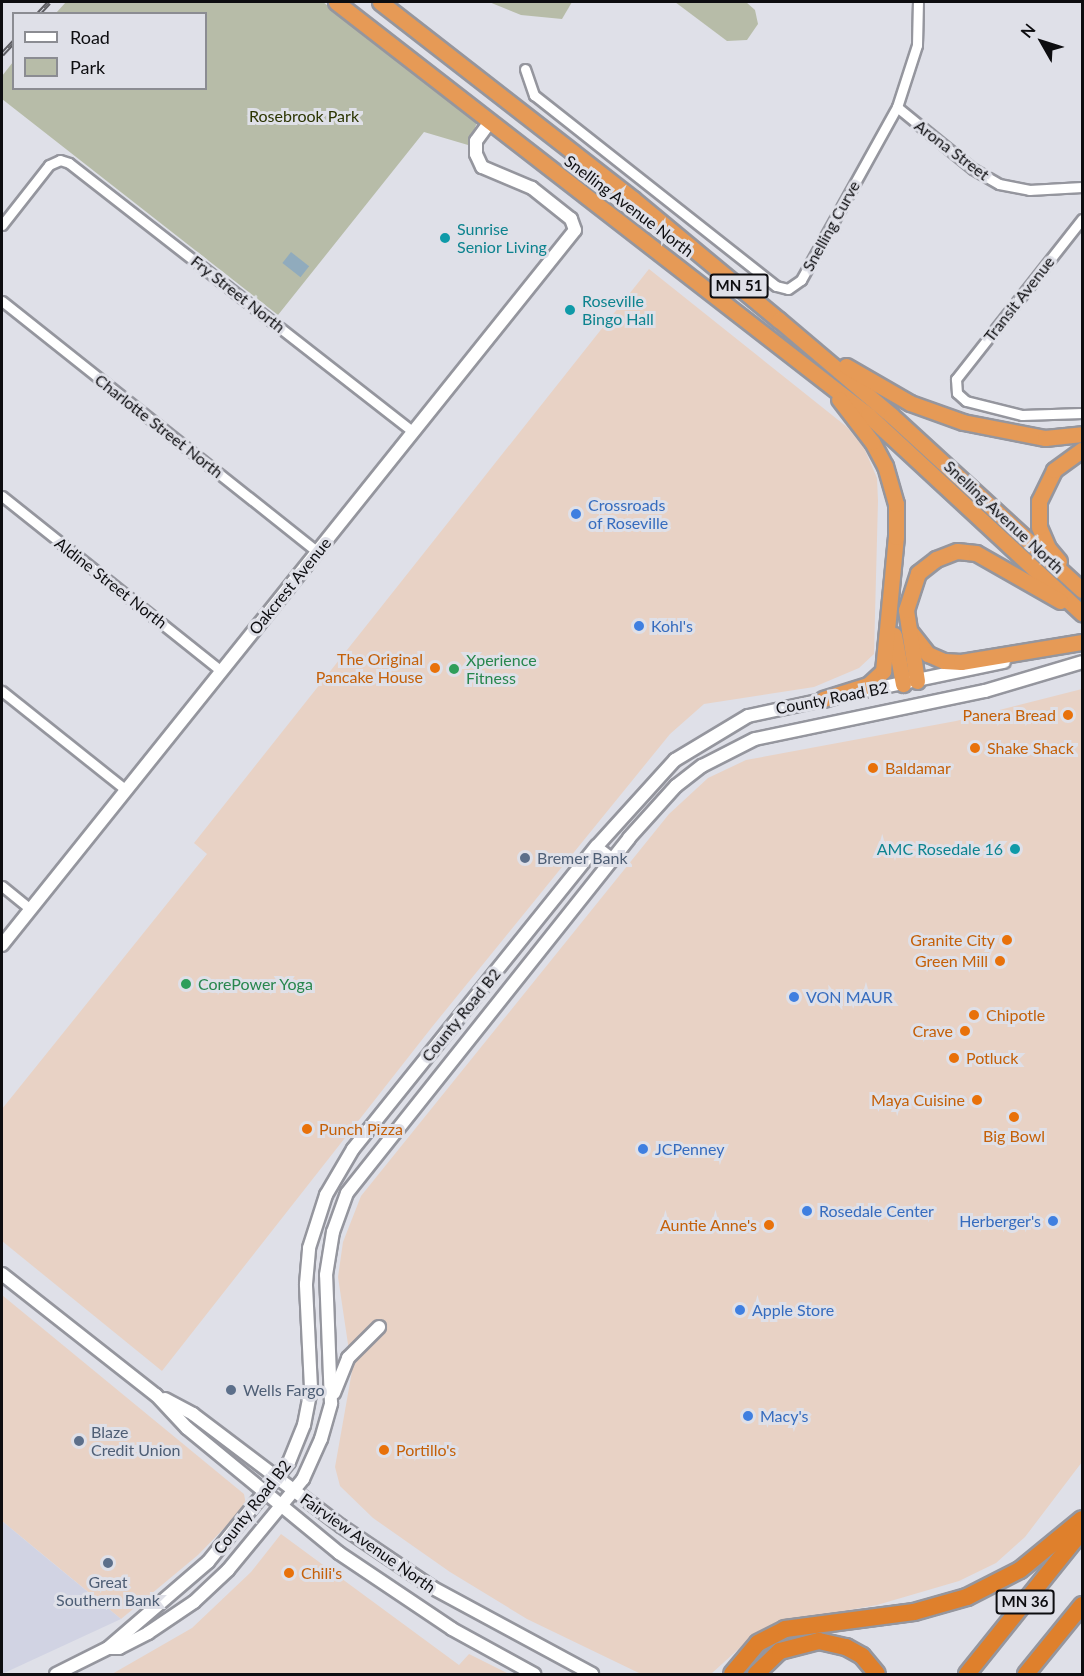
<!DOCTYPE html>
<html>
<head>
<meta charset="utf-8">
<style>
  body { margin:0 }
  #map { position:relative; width:1084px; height:1676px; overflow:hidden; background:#dfe0e8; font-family:Lato,sans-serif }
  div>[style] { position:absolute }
  .commercial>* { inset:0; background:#e8d2c5 }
  .built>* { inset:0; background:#d1d3e3 }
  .green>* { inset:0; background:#b7bca8 }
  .water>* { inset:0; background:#90abbd; transform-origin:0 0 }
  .roads { filter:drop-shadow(2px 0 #95969e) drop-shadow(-2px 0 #95969e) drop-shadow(0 2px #95969e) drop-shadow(0 -2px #95969e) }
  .minor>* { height:9px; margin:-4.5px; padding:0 4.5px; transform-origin:4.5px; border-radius:4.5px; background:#fff }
  .tertiary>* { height:12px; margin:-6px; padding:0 6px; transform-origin:6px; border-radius:6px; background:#fff }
  .trunk>* { height:15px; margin:-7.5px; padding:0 7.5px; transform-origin:7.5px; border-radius:7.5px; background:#e69a56 }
  .motorway>* { height:16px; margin:-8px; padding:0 8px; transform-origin:8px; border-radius:8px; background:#df802c }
  .rail>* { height:5px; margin-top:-2.5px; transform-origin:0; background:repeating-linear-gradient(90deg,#dfe0e8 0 9px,#5d5d62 0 18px); box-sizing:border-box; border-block:2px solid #5d5d62 }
  .dots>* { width:16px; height:16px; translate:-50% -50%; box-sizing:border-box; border:3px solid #dfe0e8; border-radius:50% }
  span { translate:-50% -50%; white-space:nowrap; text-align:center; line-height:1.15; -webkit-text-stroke:6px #dfe0e8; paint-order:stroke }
  .shield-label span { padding:2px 4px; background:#dfe0e8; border:2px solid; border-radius:4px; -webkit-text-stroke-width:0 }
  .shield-label { font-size:15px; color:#0d0d10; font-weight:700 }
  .park-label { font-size:16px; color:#2c3502 }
  .street-label { font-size:16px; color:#0d0d10 }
  .culture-label { font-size:16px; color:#0d838f }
  .left { translate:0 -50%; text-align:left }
  .right { translate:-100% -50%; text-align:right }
  .shop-label { font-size:16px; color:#366cbe }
  .food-label { font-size:16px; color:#c56008 }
  .leisure-label { font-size:16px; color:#27864d }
  .service-label { font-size:16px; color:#4e5e75 }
  .frame { position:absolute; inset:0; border:3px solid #0d0d10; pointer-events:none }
  .legend { position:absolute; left:12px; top:12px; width:195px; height:78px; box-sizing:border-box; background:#dfe0e8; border:2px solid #8b8c92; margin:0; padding:8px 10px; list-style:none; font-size:18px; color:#0d0d10 }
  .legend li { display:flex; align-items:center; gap:12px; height:30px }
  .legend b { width:30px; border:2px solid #8b8c92 }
  .north { position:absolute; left:1012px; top:12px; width:60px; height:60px; -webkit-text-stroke:4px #dfe0e8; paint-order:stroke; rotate:309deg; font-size:16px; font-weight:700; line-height:24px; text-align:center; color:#0d0d10 }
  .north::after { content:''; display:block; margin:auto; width:21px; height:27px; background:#0d0d10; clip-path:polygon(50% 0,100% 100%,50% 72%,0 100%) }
</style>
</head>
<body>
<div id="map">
  <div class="commercial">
    <div style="clip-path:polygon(649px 269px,847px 427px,864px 448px,877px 478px,878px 501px,874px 654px,859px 668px,814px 687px,704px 704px,670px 734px,432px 1027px,162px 1371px,2px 1241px,2px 1109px,207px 854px,194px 843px)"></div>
    <div style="clip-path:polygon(1082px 689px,1082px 1462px,1025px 1537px,996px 1563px,959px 1581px,877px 1605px,775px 1623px,755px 1634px,711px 1674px,641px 1674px,527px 1619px,450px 1572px,373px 1518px,340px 1486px,335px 1467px,352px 1371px,338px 1277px,343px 1242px,361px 1196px,669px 814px,708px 778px,746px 760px,956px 721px)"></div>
    <div style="clip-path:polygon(2px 1295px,244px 1494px,246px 1505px,239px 1513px,198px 1555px,121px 1619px,2px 1521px)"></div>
    <div style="clip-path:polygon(281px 1534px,459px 1665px,469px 1654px,509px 1674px,112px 1674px,192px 1628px,251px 1572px)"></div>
  </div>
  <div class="built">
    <div style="clip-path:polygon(2px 1521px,49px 1560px,121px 1619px,2px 1674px)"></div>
  </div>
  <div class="green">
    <div style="clip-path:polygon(66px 2px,323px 2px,478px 120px,468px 145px,424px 132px,278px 315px,2px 99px,2px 76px,13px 62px,14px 88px,206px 88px,206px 14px,56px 13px)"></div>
    <div style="clip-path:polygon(489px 2px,572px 2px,562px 19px,521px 15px)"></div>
    <div style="clip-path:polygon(675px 2px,746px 2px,755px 10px,758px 24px,747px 40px,727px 41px)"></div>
  </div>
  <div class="water">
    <div style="left:291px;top:252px;width:23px;height:14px;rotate:38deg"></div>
  </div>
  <div class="roads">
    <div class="minor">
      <div style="left:525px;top:69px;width:28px;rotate:71deg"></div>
      <div style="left:534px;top:95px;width:308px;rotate:38.3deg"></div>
      <div style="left:776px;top:286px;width:12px;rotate:14deg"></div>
      <div style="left:788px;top:289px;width:16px;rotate:-35deg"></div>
      <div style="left:801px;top:280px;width:198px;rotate:-61deg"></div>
      <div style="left:897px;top:107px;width:65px;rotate:-72.1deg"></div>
      <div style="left:917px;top:45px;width:43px;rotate:-88.7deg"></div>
      <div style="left:897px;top:107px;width:98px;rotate:39.2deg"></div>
      <div style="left:973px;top:169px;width:30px;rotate:30deg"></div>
      <div style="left:999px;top:184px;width:31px;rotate:11deg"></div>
      <div style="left:1029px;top:190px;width:53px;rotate:-3.2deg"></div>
      <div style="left:1082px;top:219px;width:204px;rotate:128.2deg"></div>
      <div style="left:956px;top:379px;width:14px;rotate:86deg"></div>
      <div style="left:957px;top:393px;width:12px;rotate:42deg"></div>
      <div style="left:966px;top:401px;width:58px;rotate:14deg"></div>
      <div style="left:1022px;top:415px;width:60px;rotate:-1.9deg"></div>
      <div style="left:2px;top:225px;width:76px;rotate:-51.9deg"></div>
      <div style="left:49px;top:165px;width:12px;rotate:-24deg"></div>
      <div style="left:60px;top:160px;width:9px;rotate:18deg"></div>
      <div style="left:69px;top:163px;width:437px;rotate:38deg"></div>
      <div style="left:2px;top:301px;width:403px;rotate:38.5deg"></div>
      <div style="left:2px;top:496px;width:280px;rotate:38.6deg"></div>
      <div style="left:2px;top:691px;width:159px;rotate:38.6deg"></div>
      <div style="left:597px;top:846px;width:20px;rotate:37deg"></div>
      <div style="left:2px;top:886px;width:36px;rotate:39deg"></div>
    </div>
    <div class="tertiary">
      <div style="left:860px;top:692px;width:147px;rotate:-11.8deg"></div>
      <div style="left:2px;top:945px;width:916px;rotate:-51.29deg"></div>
      <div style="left:575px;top:230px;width:12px;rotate:-110deg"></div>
      <div style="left:571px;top:219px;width:50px;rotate:-141.5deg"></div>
      <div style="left:532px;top:188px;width:54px;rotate:-157.2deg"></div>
      <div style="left:482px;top:167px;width:14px;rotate:-115deg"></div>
      <div style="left:476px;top:154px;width:13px;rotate:-90deg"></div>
      <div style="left:476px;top:141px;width:22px;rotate:-54deg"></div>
      <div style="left:2px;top:1274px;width:196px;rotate:38.2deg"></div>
      <div style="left:156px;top:1395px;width:45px;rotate:46.8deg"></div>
      <div style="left:187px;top:1428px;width:197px;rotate:39.4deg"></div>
      <div style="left:339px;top:1553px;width:136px;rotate:33.9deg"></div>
      <div style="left:452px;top:1629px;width:94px;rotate:28.8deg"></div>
      <div style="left:334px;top:1393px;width:38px;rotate:-68deg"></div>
      <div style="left:348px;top:1358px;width:44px;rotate:-45deg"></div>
      <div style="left:165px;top:1399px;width:32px;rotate:28deg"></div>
      <div style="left:193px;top:1414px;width:186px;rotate:37.1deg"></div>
      <div style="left:341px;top:1526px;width:111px;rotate:34deg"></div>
      <div style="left:433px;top:1588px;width:181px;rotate:28.4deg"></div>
      <div style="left:109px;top:1648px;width:10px"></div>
      <div style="left:119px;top:1648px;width:33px;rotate:-27deg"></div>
      <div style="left:148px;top:1633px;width:55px;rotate:-34deg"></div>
      <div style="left:194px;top:1602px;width:47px;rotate:-43.3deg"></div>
      <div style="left:228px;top:1570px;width:118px;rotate:-50.5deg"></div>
      <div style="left:303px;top:1479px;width:44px;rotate:-65.8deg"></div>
      <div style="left:321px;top:1439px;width:37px;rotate:-74deg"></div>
      <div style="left:331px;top:1403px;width:128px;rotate:-92.2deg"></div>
      <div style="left:326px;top:1275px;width:44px;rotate:-80.8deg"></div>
      <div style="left:333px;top:1232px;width:41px;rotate:-70.3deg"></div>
      <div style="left:347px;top:1193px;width:453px;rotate:-51.5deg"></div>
      <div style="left:629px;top:838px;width:70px;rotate:-47.9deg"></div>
      <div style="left:676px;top:786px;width:33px;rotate:-38deg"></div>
      <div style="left:702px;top:766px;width:59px;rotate:-27deg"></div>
      <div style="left:755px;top:739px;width:235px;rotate:-11.8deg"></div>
      <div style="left:985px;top:691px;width:101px;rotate:-16.6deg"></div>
      <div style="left:56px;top:1674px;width:58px;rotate:-26.6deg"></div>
      <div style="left:108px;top:1648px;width:132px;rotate:-40.7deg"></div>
      <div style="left:208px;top:1562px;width:129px;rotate:-51deg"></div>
      <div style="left:289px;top:1462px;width:40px;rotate:-68deg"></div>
      <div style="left:304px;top:1425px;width:38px;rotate:-79deg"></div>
      <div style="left:311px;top:1388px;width:104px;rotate:-92.8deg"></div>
      <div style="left:306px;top:1284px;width:36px;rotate:-85deg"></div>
      <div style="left:309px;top:1248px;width:56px;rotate:-72.2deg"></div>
      <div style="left:326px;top:1195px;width:53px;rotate:-59.6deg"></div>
      <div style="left:353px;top:1149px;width:389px;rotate:-51.2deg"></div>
      <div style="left:597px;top:846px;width:116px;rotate:-47.8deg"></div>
      <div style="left:675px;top:760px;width:85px;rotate:-31.1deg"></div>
      <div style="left:748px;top:716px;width:85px;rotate:-12.2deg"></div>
    </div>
    <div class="trunk">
      <div style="left:336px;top:2px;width:673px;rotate:37.82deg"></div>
      <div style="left:868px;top:415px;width:292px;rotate:42.8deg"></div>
      <div style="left:380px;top:2px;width:321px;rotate:37.9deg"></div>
      <div style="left:633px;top:199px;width:190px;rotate:39.7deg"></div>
      <div style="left:779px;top:320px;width:147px;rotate:40.3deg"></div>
      <div style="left:891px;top:415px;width:259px;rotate:42.5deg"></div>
      <div style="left:846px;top:366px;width:74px;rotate:30deg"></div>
      <div style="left:910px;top:403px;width:56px;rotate:19.7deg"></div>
      <div style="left:963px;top:422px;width:84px;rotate:11deg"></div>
      <div style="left:1045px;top:438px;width:37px;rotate:-6deg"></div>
      <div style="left:1059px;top:561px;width:17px;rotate:-130deg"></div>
      <div style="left:1048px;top:548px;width:23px;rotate:-113deg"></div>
      <div style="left:1039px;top:527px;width:26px;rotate:-90deg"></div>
      <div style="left:1039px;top:501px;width:34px;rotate:-64deg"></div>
      <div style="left:1054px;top:470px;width:34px;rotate:-36deg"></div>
      <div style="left:909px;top:630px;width:31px;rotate:52deg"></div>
      <div style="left:928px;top:654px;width:17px;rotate:24deg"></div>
      <div style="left:944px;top:661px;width:17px;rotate:3deg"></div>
      <div style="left:961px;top:662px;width:123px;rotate:-9.4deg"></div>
      <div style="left:894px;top:635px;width:50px;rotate:79.6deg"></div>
      <div style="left:917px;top:681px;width:72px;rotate:-98.8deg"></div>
      <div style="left:906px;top:610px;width:39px;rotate:-72deg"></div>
      <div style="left:918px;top:573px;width:23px;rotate:-38deg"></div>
      <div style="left:936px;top:559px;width:22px;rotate:-21deg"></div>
      <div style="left:957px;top:551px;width:19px;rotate:6deg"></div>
      <div style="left:976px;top:553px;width:97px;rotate:29.7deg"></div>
      <div style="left:823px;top:699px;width:47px;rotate:-17.3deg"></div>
      <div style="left:868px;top:685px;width:21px;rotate:-43deg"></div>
      <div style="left:883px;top:671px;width:135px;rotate:-84.5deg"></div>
      <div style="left:896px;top:537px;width:33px;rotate:-90deg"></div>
      <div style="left:896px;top:504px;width:40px;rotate:-106deg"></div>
      <div style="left:885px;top:466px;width:27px;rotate:-118deg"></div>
      <div style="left:872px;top:442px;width:54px;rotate:-127.5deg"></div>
    </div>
    <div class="motorway">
      <div style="left:732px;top:1674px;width:40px;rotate:-50deg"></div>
      <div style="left:758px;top:1643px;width:30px;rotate:-27deg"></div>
      <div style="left:785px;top:1629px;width:130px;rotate:-7.5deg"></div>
      <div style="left:914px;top:1612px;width:55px;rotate:-15.8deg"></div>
      <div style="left:967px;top:1597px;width:59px;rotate:-27deg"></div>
      <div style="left:1020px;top:1570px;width:80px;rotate:-39.4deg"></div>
      <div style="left:756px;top:1674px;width:33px;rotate:-44deg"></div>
      <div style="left:780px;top:1651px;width:40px;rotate:-14.4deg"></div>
      <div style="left:819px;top:1641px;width:28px;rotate:13deg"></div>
      <div style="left:846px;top:1647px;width:18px;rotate:29deg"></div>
      <div style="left:862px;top:1656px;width:23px;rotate:50deg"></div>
      <div style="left:967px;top:1674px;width:184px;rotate:-51.2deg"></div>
      <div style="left:1026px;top:1674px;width:89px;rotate:-50.9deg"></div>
    </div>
  </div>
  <div class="rail">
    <div style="left:38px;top:14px;width:16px;rotate:-47deg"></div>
    <div style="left:2px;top:54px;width:18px;rotate:-47deg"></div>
  </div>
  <div class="dots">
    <div style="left:445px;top:238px;background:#0f9aa8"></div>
    <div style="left:570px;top:310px;background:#0f9aa8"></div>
    <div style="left:576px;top:514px;background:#3f7fe0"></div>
    <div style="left:639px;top:626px;background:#3f7fe0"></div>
    <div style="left:435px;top:668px;background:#e8710a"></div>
    <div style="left:454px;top:669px;background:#2e9e5b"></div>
    <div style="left:1068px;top:715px;background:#e8710a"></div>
    <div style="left:975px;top:748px;background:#e8710a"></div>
    <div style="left:873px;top:768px;background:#e8710a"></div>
    <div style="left:1015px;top:849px;background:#0f9aa8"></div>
    <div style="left:525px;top:858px;background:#5c6f8a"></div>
    <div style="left:1007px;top:940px;background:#e8710a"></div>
    <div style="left:1000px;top:961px;background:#e8710a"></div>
    <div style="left:186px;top:984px;background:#2e9e5b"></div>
    <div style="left:794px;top:997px;background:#3f7fe0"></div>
    <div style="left:974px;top:1015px;background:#e8710a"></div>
    <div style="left:965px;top:1031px;background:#e8710a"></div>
    <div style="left:954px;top:1058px;background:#e8710a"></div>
    <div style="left:977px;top:1100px;background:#e8710a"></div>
    <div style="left:1014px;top:1117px;background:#e8710a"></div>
    <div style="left:307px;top:1129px;background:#e8710a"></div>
    <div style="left:643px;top:1149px;background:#3f7fe0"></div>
    <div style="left:807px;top:1211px;background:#3f7fe0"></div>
    <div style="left:1053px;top:1221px;background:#3f7fe0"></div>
    <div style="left:769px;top:1225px;background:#e8710a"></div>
    <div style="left:740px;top:1310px;background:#3f7fe0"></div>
    <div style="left:231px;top:1390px;background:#5c6f8a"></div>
    <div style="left:748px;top:1416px;background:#3f7fe0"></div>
    <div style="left:79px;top:1441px;background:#5c6f8a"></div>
    <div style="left:384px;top:1450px;background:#e8710a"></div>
    <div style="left:108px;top:1563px;background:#5c6f8a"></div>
    <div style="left:289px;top:1573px;background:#e8710a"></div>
  </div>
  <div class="shield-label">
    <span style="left:739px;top:286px">MN 51</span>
    <span style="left:1025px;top:1602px">MN 36</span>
  </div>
  <div class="park-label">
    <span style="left:304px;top:116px">Rosebrook Park</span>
  </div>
  <div class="street-label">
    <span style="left:952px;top:150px;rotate:37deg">Arona Street</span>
    <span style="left:629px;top:206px;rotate:37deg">Snelling Avenue North</span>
    <span style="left:831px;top:226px;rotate:-61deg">Snelling Curve</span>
    <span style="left:238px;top:294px;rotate:38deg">Fry Street North</span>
    <span style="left:1019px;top:299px;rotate:-52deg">Transit Avenue</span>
    <span style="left:159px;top:426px;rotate:38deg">Charlotte Street North</span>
    <span style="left:1004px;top:517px;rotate:43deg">Snelling Avenue North</span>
    <span style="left:111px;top:583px;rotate:38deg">Aldine Street North</span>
    <span style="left:290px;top:586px;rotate:-51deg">Oakcrest Avenue</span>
    <span style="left:832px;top:698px;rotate:-11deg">County Road B2</span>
    <span style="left:461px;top:1015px;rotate:-51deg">County Road B2</span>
    <span style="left:252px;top:1507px;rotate:-52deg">County Road B2</span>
    <span style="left:368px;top:1543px;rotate:35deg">Fairview Avenue North</span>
  </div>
  <div class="culture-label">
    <span class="left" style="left:457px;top:238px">Sunrise<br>Senior Living</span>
    <span class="left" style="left:582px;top:310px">Roseville<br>Bingo Hall</span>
    <span class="right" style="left:1003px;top:849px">AMC Rosedale 16</span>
  </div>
  <div class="shop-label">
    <span class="left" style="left:588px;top:514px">Crossroads<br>of Roseville</span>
    <span class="left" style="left:651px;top:626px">Kohl's</span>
    <span class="left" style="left:806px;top:997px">VON MAUR</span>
    <span class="left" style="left:655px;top:1149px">JCPenney</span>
    <span class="left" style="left:819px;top:1211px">Rosedale Center</span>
    <span class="right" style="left:1041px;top:1221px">Herberger's</span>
    <span class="left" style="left:752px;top:1310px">Apple Store</span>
    <span class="left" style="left:760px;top:1416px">Macy's</span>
  </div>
  <div class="food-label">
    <span class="right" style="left:423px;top:668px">The Original<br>Pancake House</span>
    <span class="right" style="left:1056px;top:715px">Panera Bread</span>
    <span class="left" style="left:987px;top:748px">Shake Shack</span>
    <span class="left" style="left:885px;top:768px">Baldamar</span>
    <span class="right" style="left:995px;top:940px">Granite City</span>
    <span class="right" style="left:988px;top:961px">Green Mill</span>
    <span class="left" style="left:986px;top:1015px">Chipotle</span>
    <span class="right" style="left:953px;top:1031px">Crave</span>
    <span class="left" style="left:966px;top:1058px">Potluck</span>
    <span class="right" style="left:965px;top:1100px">Maya Cuisine</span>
    <span class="left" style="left:319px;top:1129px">Punch Pizza</span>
    <span style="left:1014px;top:1136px">Big Bowl</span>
    <span class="right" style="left:757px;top:1225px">Auntie Anne's</span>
    <span class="left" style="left:396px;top:1450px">Portillo's</span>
    <span class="left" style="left:301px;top:1573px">Chili's</span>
  </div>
  <div class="leisure-label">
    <span class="left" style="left:466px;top:669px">Xperience<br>Fitness</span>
    <span class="left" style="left:198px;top:984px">CorePower Yoga</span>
  </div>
  <div class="service-label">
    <span class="left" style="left:537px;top:858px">Bremer Bank</span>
    <span class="left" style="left:243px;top:1390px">Wells Fargo</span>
    <span class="left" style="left:91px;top:1441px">Blaze<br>Credit Union</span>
    <span style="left:108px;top:1591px">Great<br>Southern Bank</span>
  </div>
  <div class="frame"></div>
  <ul class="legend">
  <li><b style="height:8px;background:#fff"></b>Road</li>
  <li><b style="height:16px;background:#b7bca8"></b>Park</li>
  </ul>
  <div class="north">N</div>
</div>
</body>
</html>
